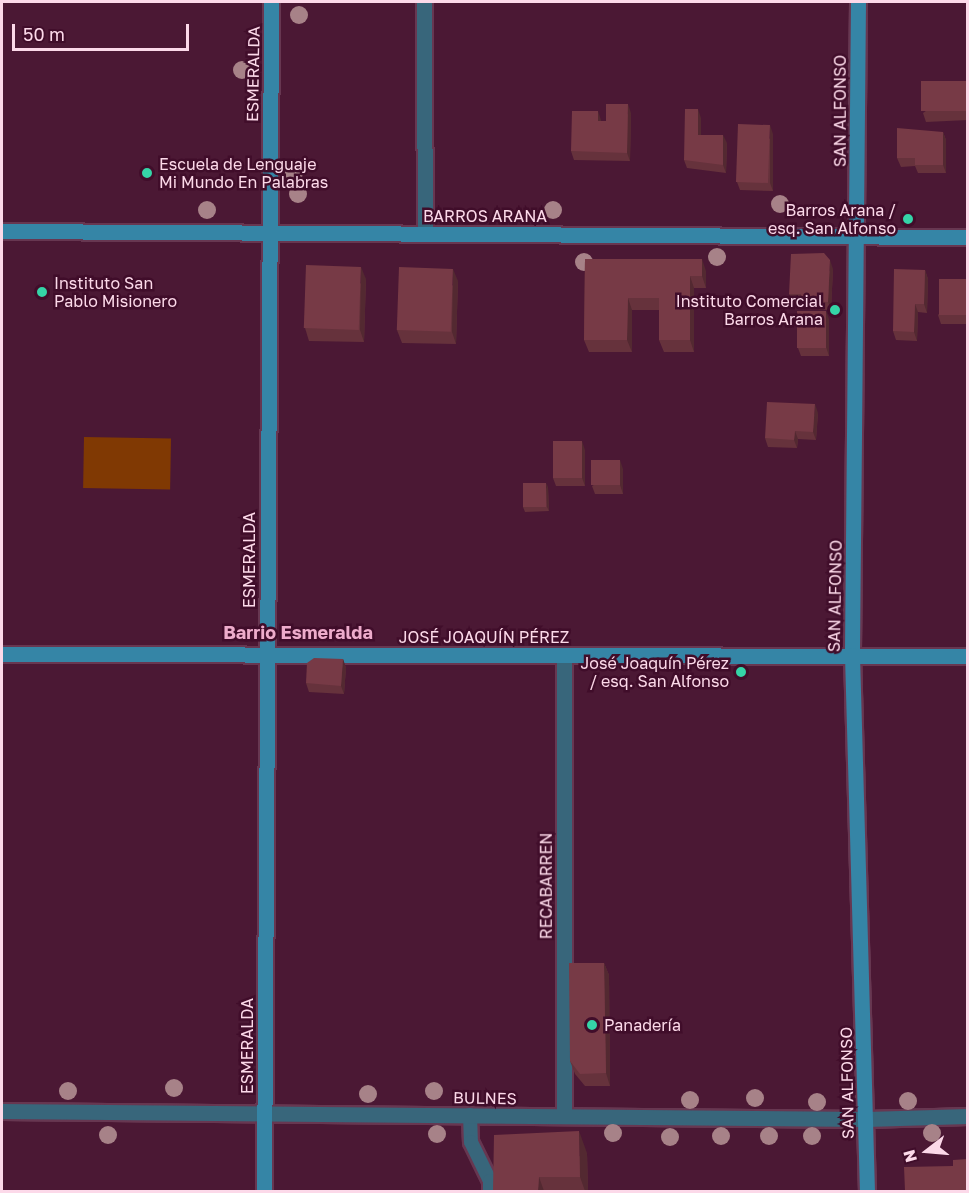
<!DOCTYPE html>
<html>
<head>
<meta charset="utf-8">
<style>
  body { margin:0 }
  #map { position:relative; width:969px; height:1193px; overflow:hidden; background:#4b1834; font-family:"Golos Text",sans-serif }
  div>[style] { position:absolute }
  .green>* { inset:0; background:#803903; transform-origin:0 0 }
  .roads { filter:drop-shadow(2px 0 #673751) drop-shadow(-2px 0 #673751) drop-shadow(0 2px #673751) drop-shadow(0 -2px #673751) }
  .lane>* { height:14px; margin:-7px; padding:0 7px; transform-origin:7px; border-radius:7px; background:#38667b }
  .street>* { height:15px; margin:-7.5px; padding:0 7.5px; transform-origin:7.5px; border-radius:7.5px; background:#38667b }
  .secondary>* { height:15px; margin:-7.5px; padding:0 7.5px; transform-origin:7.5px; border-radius:7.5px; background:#3585a6 }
  .trees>* { width:18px; height:18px; margin:-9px; border-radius:50%; background:#a78288 }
  .wall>* { inset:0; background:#66323c }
  .shaded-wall>* { inset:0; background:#532931 }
  .building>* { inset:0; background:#773a46; transform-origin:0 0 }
  .dots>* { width:16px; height:16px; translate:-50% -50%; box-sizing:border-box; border:3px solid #400d2a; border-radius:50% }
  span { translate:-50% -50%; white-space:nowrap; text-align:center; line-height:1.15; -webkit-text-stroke:5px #400d2a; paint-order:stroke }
  .street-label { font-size:16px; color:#fcd9e9 }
  .poi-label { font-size:16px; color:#fcd9e9 }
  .left { translate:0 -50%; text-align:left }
  .right { translate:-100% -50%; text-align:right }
  .neighbourhood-label { font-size:18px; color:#edaccb; font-weight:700 }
  .frame { position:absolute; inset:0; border:3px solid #fcd9e9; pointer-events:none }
  .north { position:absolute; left:897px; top:1121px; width:60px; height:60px; -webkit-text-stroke:4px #400d2a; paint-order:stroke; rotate:254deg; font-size:16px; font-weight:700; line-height:24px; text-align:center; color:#fcd9e9 }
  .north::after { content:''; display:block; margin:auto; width:21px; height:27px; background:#fcd9e9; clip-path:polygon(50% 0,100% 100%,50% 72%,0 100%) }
  .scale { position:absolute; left:12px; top:24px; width:177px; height:27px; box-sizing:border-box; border:3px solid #fcd9e9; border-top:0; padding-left:8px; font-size:18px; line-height:21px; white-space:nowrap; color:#fcd9e9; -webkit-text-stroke:4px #400d2a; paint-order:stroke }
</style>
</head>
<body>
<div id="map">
  <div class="green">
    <div style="left:84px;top:437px;width:87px;height:51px;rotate:1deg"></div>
  </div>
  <div class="roads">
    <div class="lane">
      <div style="left:470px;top:1115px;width:27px;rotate:88deg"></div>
      <div style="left:471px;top:1142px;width:43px;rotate:64deg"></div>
      <div style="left:490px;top:1181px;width:11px;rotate:90deg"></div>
    </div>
    <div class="street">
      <div style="left:424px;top:2px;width:231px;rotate:89.8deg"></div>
      <div style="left:2px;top:1111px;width:864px;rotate:0.53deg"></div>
      <div style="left:866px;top:1119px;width:102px;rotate:-1.7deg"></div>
      <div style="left:564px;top:1116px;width:461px;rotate:-90deg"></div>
    </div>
    <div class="secondary">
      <div style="left:858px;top:2px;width:653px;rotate:90.53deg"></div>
      <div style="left:852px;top:655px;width:537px;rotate:88.4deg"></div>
      <div style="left:2px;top:231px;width:966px;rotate:0.36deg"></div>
      <div style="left:2px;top:654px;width:966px;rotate:0.12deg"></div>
      <div style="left:264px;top:1192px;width:1190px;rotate:-89.66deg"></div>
    </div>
  </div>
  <div class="trees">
    <div style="left:299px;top:15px"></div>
    <div style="left:242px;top:70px"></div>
    <div style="left:294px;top:173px"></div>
    <div style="left:298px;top:194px"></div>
    <div style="left:780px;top:204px"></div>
    <div style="left:207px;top:210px"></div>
    <div style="left:553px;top:210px"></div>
    <div style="left:717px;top:257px"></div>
    <div style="left:584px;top:262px"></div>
    <div style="left:174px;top:1088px"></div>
    <div style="left:68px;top:1091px"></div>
    <div style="left:434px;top:1091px"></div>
    <div style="left:368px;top:1094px"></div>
    <div style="left:755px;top:1098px"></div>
    <div style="left:690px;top:1100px"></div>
    <div style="left:908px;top:1101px"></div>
    <div style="left:817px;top:1102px"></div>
    <div style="left:613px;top:1133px"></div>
    <div style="left:932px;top:1133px"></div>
    <div style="left:437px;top:1134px"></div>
    <div style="left:108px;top:1135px"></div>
    <div style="left:721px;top:1136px"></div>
    <div style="left:769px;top:1136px"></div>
    <div style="left:812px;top:1136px"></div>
    <div style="left:670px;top:1137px"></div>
  </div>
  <div class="wall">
    <div style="clip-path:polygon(968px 81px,968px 120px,926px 122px,923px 113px)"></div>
    <div style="clip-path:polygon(631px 113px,630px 161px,574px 160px,571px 151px,601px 120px,601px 121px,606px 121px)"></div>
    <div style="clip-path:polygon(701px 118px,701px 135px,727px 143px,726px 173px,687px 168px,684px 160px)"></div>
    <div style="clip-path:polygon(943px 132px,946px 140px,946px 173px,918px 173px,915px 166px,901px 167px,897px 158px)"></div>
    <div style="clip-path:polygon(773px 134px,773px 191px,740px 190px,737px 182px)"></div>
    <div style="clip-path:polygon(585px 259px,706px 271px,706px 288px,694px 288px,694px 352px,664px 352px,659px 340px,659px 310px,632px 310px,632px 352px,589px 352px,584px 340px)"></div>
    <div style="clip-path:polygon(833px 269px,831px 310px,804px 309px,802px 302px,793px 302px,789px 294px)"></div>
    <div style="clip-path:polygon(925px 270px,928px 279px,927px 313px,918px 312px,917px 341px,896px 340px,893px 331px)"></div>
    <div style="clip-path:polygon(366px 279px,364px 342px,309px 341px,305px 328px)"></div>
    <div style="clip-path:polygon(968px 279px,968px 324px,941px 324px,938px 315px)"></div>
    <div style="clip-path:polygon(458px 281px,456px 344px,402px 343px,397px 330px)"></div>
    <div style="clip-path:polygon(829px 319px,829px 356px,801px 356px,798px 348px)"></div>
    <div style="clip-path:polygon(818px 413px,816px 440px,798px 439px,797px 448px,768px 447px,765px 438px)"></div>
    <div style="clip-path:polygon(585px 450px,585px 486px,556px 486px,553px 478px)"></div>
    <div style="clip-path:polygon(623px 469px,623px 494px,595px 494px,592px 486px)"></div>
    <div style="clip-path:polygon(548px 487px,549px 511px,525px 512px,523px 507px)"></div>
    <div style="clip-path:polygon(343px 659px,346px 668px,344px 694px,309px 692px,306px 683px)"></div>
    <div style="clip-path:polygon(604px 963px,609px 975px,610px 1086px,585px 1086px,575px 1074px,570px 1061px)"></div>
    <div style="clip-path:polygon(587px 1153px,588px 1191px,493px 1191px)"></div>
  </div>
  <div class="shaded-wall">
    <div style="clip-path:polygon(628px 104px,631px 113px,630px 161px,627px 153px)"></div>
    <div style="clip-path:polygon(698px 109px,701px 118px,701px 143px,698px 135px)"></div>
    <div style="clip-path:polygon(598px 111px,601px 120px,601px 129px,598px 121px)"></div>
    <div style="clip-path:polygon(770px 125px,773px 134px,773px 191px,770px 183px)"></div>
    <div style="clip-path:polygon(943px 132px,946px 140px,946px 173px,943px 165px)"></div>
    <div style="clip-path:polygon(723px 135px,727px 143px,726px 173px,723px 165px)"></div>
    <div style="clip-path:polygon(702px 259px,706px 271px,706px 288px,702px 276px)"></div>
    <div style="clip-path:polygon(830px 260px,833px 269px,831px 310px,828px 302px)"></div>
    <div style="clip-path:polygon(361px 267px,366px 279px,364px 342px,360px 330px)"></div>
    <div style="clip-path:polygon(453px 269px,458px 281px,456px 344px,452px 332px)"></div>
    <div style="clip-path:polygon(925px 270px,928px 279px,927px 313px,924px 304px)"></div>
    <div style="clip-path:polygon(690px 276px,694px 288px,694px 352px,690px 340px)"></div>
    <div style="clip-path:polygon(628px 298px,632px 310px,632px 352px,627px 340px)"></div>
    <div style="clip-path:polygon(915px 304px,918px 312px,917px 341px,914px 332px)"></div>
    <div style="clip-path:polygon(826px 311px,829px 319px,829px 356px,826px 347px)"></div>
    <div style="clip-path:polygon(815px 404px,818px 413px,816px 440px,813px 432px)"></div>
    <div style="clip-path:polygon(795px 431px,798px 439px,797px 448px,794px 440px)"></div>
    <div style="clip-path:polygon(582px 441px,585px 450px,585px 486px,582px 478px)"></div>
    <div style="clip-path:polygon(620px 460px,623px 469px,623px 494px,620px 485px)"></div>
    <div style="clip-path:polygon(546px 483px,548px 487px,549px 511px,547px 507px)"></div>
    <div style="clip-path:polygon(343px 659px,346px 668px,344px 694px,341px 686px)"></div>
    <div style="clip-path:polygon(604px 963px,609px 975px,610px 1086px,606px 1073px)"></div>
    <div style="clip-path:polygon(579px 1131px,587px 1153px,588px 1191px,585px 1191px,580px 1177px)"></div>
    <div style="clip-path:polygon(539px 1177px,544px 1191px,538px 1191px)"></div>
  </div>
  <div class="building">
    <div style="left:968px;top:81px;width:30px;height:47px;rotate:90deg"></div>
    <div style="clip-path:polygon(606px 104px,628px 104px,627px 153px,571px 151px,572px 111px,598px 111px,598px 121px,606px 121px)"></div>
    <div style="clip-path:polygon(685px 109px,698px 109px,698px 135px,723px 135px,723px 165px,684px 160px)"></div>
    <div style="left:738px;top:124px;width:32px;height:58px;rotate:2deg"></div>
    <div style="clip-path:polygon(897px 128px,943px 132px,943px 165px,915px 165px,915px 158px,897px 158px)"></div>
    <div style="clip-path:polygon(824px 253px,830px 260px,828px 302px,801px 301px,801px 294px,789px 294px,791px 254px)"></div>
    <div style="clip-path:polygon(585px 259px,702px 259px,702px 276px,690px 276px,690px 340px,659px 340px,659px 298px,628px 298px,627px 340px,584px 340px)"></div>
    <div style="left:306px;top:265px;width:55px;height:63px;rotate:2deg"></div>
    <div style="left:399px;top:267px;width:54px;height:63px;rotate:2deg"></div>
    <div style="clip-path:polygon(894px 269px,925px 270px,924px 304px,915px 304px,914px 332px,893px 331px)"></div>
    <div style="left:939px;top:279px;width:29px;height:36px"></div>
    <div style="left:797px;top:311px;width:29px;height:37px"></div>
    <div style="clip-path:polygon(767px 402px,815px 404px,813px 432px,795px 431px,794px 440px,765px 438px)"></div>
    <div style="left:553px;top:441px;width:29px;height:37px"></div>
    <div style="left:620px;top:460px;width:25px;height:29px;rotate:90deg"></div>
    <div style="left:523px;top:483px;width:23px;height:24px"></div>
    <div style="clip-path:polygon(314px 658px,343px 659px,341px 686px,306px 683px,307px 663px)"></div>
    <div style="clip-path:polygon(569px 963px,604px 963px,606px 1073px,580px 1074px,570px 1061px)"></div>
    <div style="clip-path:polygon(579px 1131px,580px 1177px,539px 1177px,538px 1191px,493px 1191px,494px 1135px)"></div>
    <div style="clip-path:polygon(968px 1159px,968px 1191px,905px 1191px,904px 1167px,953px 1166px,953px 1160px)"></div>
  </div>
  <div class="dots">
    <div style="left:147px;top:173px;background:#35d4a7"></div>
    <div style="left:908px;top:219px;background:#35d4a7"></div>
    <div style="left:42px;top:292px;background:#35d4a7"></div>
    <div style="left:835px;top:310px;background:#35d4a7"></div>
    <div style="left:741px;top:672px;background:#35d4a7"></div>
    <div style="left:592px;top:1025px;background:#35d4a7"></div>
  </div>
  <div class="street-label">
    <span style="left:253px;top:74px;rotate:-89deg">ESMERALDA</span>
    <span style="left:840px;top:111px;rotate:-90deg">SAN ALFONSO</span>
    <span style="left:485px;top:216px">BARROS ARANA</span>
    <span style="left:249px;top:560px;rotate:-90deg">ESMERALDA</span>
    <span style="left:835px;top:596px;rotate:-89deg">SAN ALFONSO</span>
    <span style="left:484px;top:637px">JOSÉ JOAQUÍN PÉREZ</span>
    <span style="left:546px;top:886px;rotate:-90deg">RECABARREN</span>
    <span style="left:247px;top:1046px;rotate:-90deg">ESMERALDA</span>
    <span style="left:847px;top:1083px;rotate:-91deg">SAN ALFONSO</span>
    <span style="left:485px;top:1098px;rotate:1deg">BULNES</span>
  </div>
  <div class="poi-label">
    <span class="left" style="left:159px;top:173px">Escuela de Lenguaje<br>Mi Mundo En Palabras</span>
    <span class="right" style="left:896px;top:219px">Barros Arana /<br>esq. San Alfonso</span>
    <span class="left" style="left:54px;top:292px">Instituto San<br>Pablo Misionero</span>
    <span class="right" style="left:823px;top:310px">Instituto Comercial<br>Barros Arana</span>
    <span class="right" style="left:729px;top:672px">José Joaquín Pérez<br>/ esq. San Alfonso</span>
    <span class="left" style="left:604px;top:1025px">Panadería</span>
  </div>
  <div class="neighbourhood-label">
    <span style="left:298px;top:632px">Barrio Esmeralda</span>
  </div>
  <div class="frame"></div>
  <div class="north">N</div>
  <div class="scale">50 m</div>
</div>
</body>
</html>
